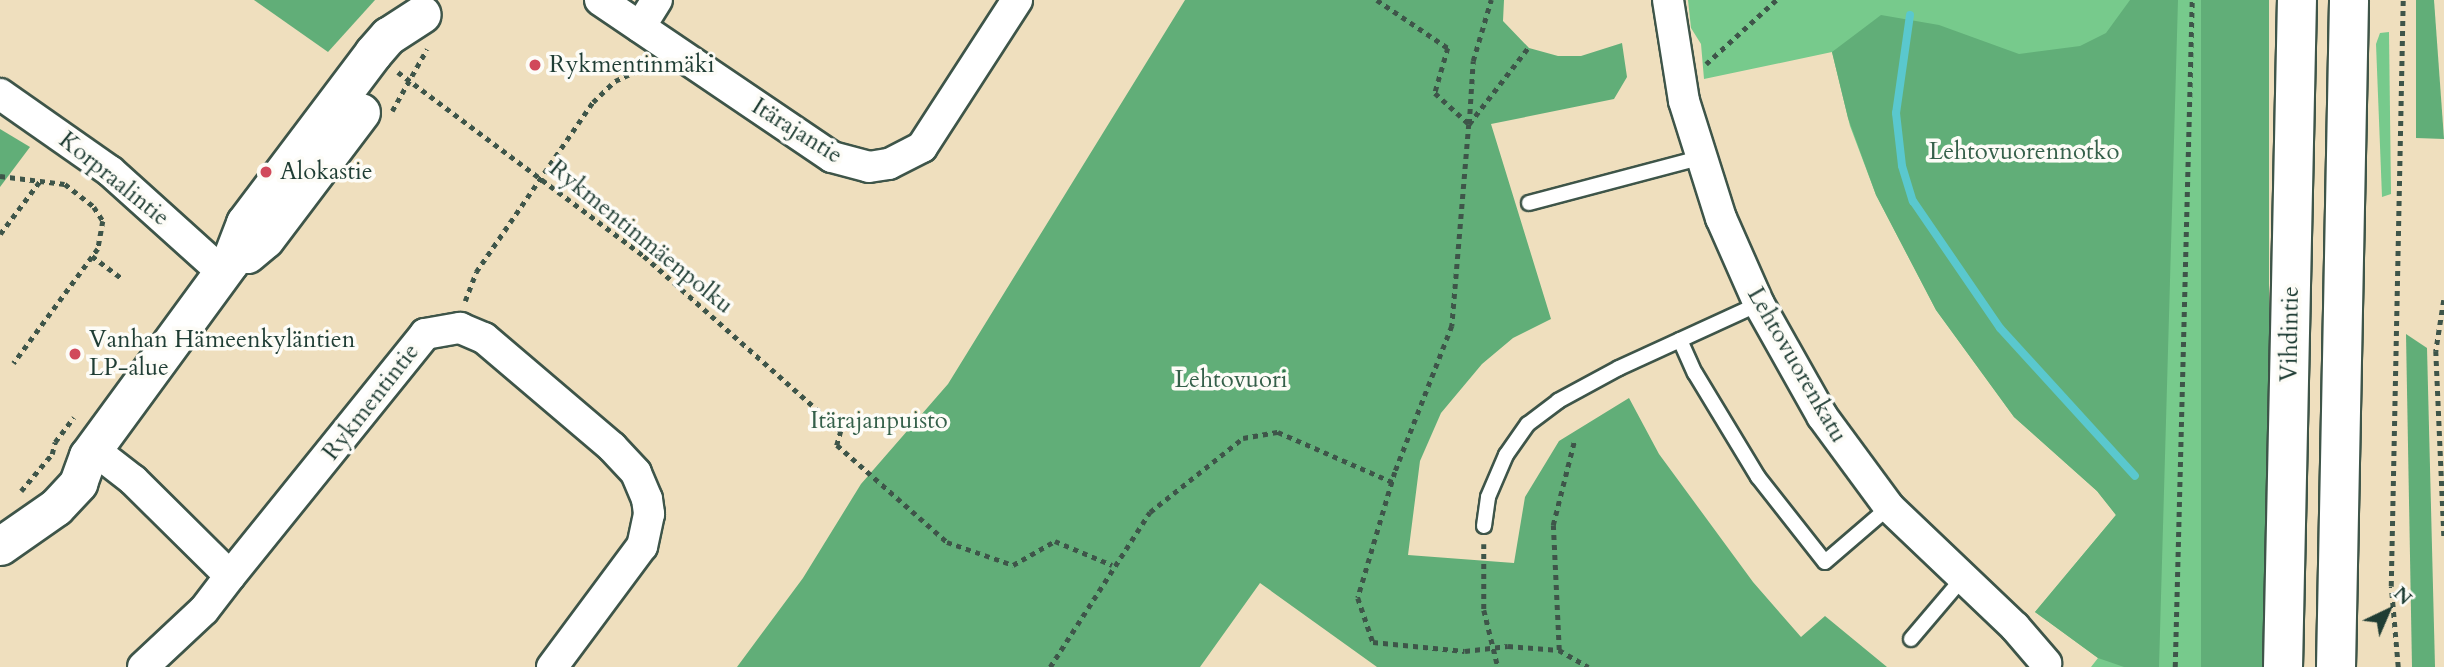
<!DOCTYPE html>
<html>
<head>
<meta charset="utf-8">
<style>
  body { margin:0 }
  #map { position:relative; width:2444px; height:667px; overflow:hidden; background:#efdfbe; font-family:Cardo,serif }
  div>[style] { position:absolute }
  .green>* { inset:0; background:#77ca8c }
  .forest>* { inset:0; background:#61ae78; transform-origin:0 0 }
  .stream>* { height:8px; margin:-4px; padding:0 4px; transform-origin:4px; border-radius:4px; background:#5ac8ce }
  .path>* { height:4.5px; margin-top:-2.25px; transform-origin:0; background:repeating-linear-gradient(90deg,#3e5549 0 5px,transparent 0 10px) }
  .roads { filter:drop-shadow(2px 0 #3e5549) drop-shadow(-2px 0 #3e5549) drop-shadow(0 2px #3e5549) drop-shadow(0 -2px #3e5549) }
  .service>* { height:14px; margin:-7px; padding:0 7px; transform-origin:7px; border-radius:7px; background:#fff }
  .minor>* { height:30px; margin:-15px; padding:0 15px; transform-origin:15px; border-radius:15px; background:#fff }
  .tertiary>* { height:37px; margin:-18.5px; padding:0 18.5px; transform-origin:18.5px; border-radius:18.5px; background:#fff }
  .primary>* { height:38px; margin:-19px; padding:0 19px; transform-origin:19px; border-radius:19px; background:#fff }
  .dots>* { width:19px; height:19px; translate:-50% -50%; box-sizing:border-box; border:4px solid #fdfcf7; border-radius:50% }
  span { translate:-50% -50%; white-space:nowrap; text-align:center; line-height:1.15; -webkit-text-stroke:7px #fdfcf7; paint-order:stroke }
  .poi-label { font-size:24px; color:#1f3d34 }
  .left { translate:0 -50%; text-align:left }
  .street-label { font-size:24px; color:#1f3d34 }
  .park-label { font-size:24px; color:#35604a }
  .north { position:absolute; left:2353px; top:576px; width:70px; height:70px; -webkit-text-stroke:5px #fdfcf7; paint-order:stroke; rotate:44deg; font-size:19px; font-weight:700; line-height:28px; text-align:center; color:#1f3d34 }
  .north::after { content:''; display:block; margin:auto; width:24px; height:32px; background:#1f3d34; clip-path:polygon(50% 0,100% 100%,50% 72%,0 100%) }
</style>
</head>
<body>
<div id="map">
  <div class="green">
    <div style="clip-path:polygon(1688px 0,2269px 0,2254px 667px,2091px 667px,2098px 658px,2035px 612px,2116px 515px,2097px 491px,2014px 417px,1936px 310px,1876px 195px,1850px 126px,1832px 52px,1704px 79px,1701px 44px,1691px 28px)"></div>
    <div style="clip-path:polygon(2389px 32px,2391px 194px,2382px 197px,2376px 44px,2380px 33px)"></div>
  </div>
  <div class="forest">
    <div style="clip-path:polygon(254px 0,375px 0,328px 52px)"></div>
    <div style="clip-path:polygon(1185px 0,1504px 0,1503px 21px,1529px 48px,1558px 56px,1581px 56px,1622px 43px,1627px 77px,1614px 99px,1491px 124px,1551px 319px,1513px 338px,1482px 364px,1441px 413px,1420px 461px,1408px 555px,1514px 563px,1525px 497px,1559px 441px,1629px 398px,1659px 454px,1753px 582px,1801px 637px,1825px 616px,1887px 667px,1377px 667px,1260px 583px,1200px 667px,737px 667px,803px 578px,861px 484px,948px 384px)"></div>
    <div style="clip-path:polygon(2130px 0,2178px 0,2159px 667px,2124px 667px,2098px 658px,2035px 612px,2116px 515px,2097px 491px,2014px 417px,1936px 310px,1876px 195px,1848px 118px,1832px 52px,1881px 15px,1939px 25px,2019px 54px,2080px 46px,2106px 33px)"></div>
    <div style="left:2201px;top:0;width:68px;height:667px"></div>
    <div style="clip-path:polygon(2416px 0,2434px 0,2444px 139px,2416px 138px)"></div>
    <div style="clip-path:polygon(0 129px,30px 147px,0 187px)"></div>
    <div style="clip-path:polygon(2406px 334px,2427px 348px,2435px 667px,2412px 667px)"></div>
  </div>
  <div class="stream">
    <div style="left:1910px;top:15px;width:99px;rotate:98.1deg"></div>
    <div style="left:1896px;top:113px;width:53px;rotate:83.5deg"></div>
    <div style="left:1902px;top:166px;width:37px;rotate:73deg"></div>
    <div style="left:1913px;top:201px;width:154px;rotate:55.6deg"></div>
    <div style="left:2000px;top:328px;width:200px;rotate:47.6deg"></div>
  </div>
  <div class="path">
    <div style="left:1377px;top:0;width:86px;rotate:34.1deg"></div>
    <div style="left:1448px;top:48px;width:47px;rotate:106.1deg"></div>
    <div style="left:1435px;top:93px;width:46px;rotate:42.4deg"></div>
    <div style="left:1469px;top:124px;width:203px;rotate:94.8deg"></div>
    <div style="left:1452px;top:326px;width:157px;rotate:111.3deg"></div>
    <div style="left:1395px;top:472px;width:131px;rotate:106.4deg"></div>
    <div style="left:1358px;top:598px;width:46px;rotate:71.2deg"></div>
    <div style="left:1373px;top:642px;width:92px;rotate:5.6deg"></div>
    <div style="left:1465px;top:651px;width:43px;rotate:-6.6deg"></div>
    <div style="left:1508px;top:646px;width:51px;rotate:4.5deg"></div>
    <div style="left:1559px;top:650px;width:34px;rotate:30deg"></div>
    <div style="left:1706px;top:64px;width:95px;rotate:-42.4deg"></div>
    <div style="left:398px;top:72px;width:307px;rotate:36.8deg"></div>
    <div style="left:644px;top:256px;width:264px;rotate:41.6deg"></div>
    <div style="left:841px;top:431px;width:15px;rotate:106deg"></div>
    <div style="left:837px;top:445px;width:147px;rotate:41.4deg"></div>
    <div style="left:947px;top:542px;width:70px;rotate:19.2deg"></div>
    <div style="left:1013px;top:565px;width:48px;rotate:-29.7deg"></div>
    <div style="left:1055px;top:541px;width:62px;rotate:22.8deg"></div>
    <div style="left:392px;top:111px;width:71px;rotate:-60.6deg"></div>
    <div style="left:1469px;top:124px;width:63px;rotate:-86.4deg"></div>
    <div style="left:1473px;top:61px;width:64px;rotate:-73.6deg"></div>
    <div style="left:1469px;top:124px;width:96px;rotate:-52.2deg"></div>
    <div style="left:0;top:176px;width:65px;rotate:7deg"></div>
    <div style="left:65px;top:184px;width:37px;rotate:38deg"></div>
    <div style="left:94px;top:207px;width:17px;rotate:57deg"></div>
    <div style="left:103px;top:221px;width:28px;rotate:100deg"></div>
    <div style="left:98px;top:249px;width:142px;rotate:126.4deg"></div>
    <div style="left:0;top:234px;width:66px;rotate:-53deg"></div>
    <div style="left:92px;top:256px;width:36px;rotate:37deg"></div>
    <div style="left:2444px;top:300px;width:52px;rotate:98.9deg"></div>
    <div style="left:2436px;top:351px;width:186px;rotate:87.5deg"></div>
    <div style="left:465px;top:301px;width:31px;rotate:-69deg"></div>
    <div style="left:476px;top:272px;width:206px;rotate:-55.5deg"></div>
    <div style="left:593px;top:102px;width:30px;rotate:-44deg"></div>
    <div style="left:615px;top:81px;width:38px;rotate:-25deg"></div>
    <div style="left:21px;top:491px;width:48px;rotate:-50deg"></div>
    <div style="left:52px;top:454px;width:12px;rotate:-76deg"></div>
    <div style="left:55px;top:442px;width:31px;rotate:-53deg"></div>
    <div style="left:1484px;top:544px;width:66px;rotate:90deg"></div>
    <div style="left:1484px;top:610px;width:59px;rotate:76.2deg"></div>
    <div style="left:1559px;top:650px;width:125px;rotate:-92.7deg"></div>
    <div style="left:1553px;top:525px;width:86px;rotate:-75.8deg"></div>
    <div style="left:1050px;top:667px;width:184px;rotate:-57.2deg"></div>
    <div style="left:1150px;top:512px;width:119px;rotate:-38.5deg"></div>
    <div style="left:1243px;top:438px;width:36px;rotate:-10deg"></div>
    <div style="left:1278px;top:432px;width:128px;rotate:23.6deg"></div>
    <div style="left:2175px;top:667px;width:667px;rotate:-88.54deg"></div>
    <div style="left:2398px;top:667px;width:81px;rotate:-94.9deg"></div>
    <div style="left:2391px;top:586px;width:586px;rotate:-88.83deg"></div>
  </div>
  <div class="roads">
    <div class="service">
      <div style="left:1529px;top:203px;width:176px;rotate:-14.8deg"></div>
      <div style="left:1680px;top:340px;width:36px;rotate:66deg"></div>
      <div style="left:1695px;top:373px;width:122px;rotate:58.8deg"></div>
      <div style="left:1758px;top:477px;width:108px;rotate:51.8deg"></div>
      <div style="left:1825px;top:562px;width:84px;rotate:-40.7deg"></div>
      <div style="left:1484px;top:526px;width:29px;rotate:-82deg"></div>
      <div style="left:1488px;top:497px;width:46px;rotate:-66.8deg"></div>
      <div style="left:1506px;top:455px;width:38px;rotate:-55deg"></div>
      <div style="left:1528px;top:424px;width:38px;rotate:-37deg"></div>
      <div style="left:1558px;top:401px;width:69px;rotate:-28.4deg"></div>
      <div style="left:1619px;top:368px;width:154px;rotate:-24.6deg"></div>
      <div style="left:1911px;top:639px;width:77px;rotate:-49.7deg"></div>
    </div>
    <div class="minor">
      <div style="left:600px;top:0;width:280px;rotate:34.1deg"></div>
      <div style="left:832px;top:157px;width:38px;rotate:15deg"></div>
      <div style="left:869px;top:167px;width:20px;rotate:-9deg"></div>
      <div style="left:889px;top:164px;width:37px;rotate:-27deg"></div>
      <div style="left:922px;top:147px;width:175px;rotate:-57.1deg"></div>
      <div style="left:1668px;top:0;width:102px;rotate:81deg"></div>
      <div style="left:1684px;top:101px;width:123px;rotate:72.5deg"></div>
      <div style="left:1721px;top:218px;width:94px;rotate:66.2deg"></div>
      <div style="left:1759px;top:304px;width:129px;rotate:60.6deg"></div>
      <div style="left:1822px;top:416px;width:113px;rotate:53.6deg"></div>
      <div style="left:1889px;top:507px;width:174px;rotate:43.6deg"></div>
      <div style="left:2015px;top:627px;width:48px;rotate:49.3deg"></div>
      <div style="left:640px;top:27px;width:32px;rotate:-58deg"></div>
      <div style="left:0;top:94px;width:134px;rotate:35deg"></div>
      <div style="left:110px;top:171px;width:151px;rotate:42deg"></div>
      <div style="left:93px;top:449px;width:51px;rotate:37.8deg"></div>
      <div style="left:133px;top:480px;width:136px;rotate:44.7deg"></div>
      <div style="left:230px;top:576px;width:311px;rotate:-51.1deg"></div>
      <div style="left:425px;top:334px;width:36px;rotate:-10deg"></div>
      <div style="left:460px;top:328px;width:26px;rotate:23deg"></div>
      <div style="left:484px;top:338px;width:168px;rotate:40.4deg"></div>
      <div style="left:612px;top:447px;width:35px;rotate:47deg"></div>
      <div style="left:636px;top:473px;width:28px;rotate:67deg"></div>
      <div style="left:647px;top:499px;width:15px;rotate:82deg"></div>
      <div style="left:649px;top:514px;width:33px;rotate:102deg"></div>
      <div style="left:642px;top:546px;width:151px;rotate:126.6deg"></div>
      <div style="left:143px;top:667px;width:83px;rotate:-43.1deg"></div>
      <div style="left:204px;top:610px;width:43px;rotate:-52.6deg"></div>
    </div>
    <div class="tertiary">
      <div style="left:247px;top:254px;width:23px;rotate:-40deg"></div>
      <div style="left:265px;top:239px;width:159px;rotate:-52.9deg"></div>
      <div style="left:0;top:546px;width:68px;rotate:-34.9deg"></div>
      <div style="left:56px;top:507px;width:33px;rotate:-47deg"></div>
      <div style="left:78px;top:483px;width:29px;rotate:-70deg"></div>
      <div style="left:88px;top:456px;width:240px;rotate:-53.8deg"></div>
      <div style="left:230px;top:262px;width:42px;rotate:-69deg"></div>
      <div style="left:245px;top:223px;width:213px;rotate:-53deg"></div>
      <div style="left:373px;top:53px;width:23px;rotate:-49deg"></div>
      <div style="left:388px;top:36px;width:40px;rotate:-32.9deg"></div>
    </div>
    <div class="primary">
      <div style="left:2283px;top:667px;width:667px;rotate:-88.8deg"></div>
      <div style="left:2336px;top:667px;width:667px;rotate:-88.88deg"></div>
    </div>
  </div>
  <div class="dots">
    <div style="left:535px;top:65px;background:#d1495b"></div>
    <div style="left:266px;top:172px;background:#d1495b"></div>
    <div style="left:75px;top:354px;background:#d1495b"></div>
  </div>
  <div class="poi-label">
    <span class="left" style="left:549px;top:65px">Rykmentinmäki</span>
    <span class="left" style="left:280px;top:172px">Alokastie</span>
    <span class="left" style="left:89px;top:354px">Vanhan Hämeenkyläntien<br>LP-alue</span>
  </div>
  <div class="street-label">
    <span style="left:797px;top:131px;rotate:32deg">Itärajantie</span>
    <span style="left:114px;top:179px;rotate:39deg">Korpraalintie</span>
    <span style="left:641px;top:237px;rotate:39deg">Rykmentinmäenpolku</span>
    <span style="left:2290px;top:334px;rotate:-89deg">Vihdintie</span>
    <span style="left:1797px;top:365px;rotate:60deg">Lehtovuorenkatu</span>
    <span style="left:371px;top:402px;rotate:-52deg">Rykmentintie</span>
  </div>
  <div class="park-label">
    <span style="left:2024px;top:152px">Lehtovuorennotko</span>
    <span style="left:1231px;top:380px">Lehtovuori</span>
    <span style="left:879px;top:421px">Itärajanpuisto</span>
  </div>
  <div class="north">N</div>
</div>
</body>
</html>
